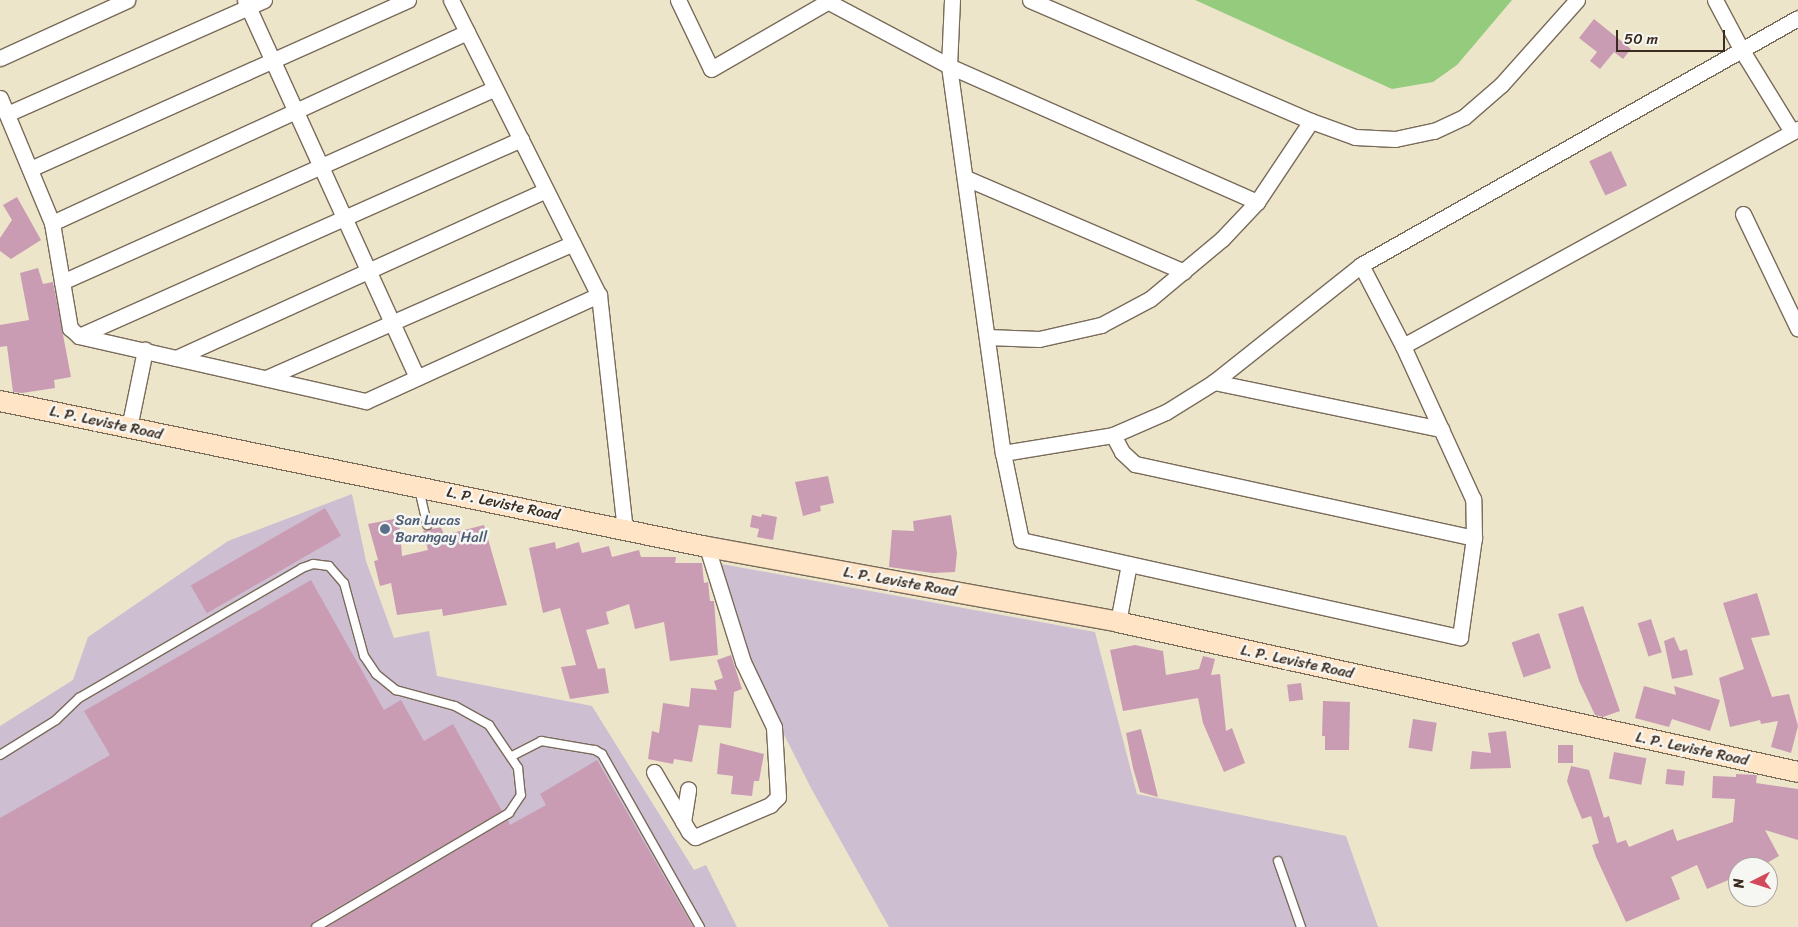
<!DOCTYPE html>
<html>
<head>
<meta charset="utf-8">
<style>
  body { margin:0 }
  #map { position:relative; width:1798px; height:927px; overflow:hidden; background:#ede5ca; font-family:Sriracha,sans-serif }
  div>[style] { position:absolute }
  .industrial>* { inset:0; background:#cebed1 }
  .green>* { inset:0; background:#94cb7d }
  .building>* { inset:0; background:#c99cb3; transform-origin:0 0 }
  .roads { filter:drop-shadow(1px 0 #796b5a) drop-shadow(-1px 0 #796b5a) drop-shadow(0 1px #796b5a) drop-shadow(0 -1px #796b5a) }
  .service>* { height:8px; margin:-4px; padding:0 4px; transform-origin:4px; border-radius:4px; background:#fff }
  .minor>* { height:15px; margin:-7.5px; padding:0 7.5px; transform-origin:7.5px; border-radius:7.5px; background:#fff }
  .secondary>* { height:20px; margin:-10px; padding:0 10px; transform-origin:10px; border-radius:10px; background:#ffe4c6 }
  .dots>* { width:14px; height:14px; translate:-50% -50%; box-sizing:border-box; border:2px solid #f6f6f2; border-radius:50% }
  span { translate:-50% -50%; white-space:nowrap; text-align:center; line-height:1.15; -webkit-text-stroke:5px #f6f6f2; paint-order:stroke }
  .street-label { font-size:15px; color:#3b2a1e }
  .service-label { font-size:15px; color:#4e5e75 }
  .left { translate:0 -50%; text-align:left }
  .north { position:absolute; left:1728px; top:857px; width:50px; height:50px; box-sizing:border-box; background:#f6f6f2; border:1px solid #aba49d; border-radius:50%; rotate:265deg; font-size:14px; font-weight:700; line-height:20px; text-align:center; color:#3b2a1e }
  .north::after { content:''; display:block; margin:auto; width:18px; height:22px; background:#d1495b; clip-path:polygon(50% 0,100% 100%,50% 72%,0 100%) }
  .scale { position:absolute; left:1616px; top:30px; width:109px; height:22px; box-sizing:border-box; border:2px solid #3b2a1e; border-top:0; padding-left:6px; font-size:15px; line-height:18px; white-space:nowrap; color:#3b2a1e; -webkit-text-stroke:4px #f6f6f2; paint-order:stroke }
</style>
</head>
<body>
<div id="map">
  <div class="industrial">
    <div style="clip-path:polygon(352px 494px,366px 561px,394px 638px,429px 631px,437px 676px,592px 706px,694px 870px,706px 865px,737px 927px,0 927px,0 726px,73px 680px,88px 637px,228px 541px)"></div>
    <div style="clip-path:polygon(716px 563px,1095px 632px,1137px 794px,1346px 836px,1378px 927px,889px 927px,811px 788px,747px 661px)"></div>
  </div>
  <div class="green">
    <div style="clip-path:polygon(1195px 0,1512px 0,1457px 65px,1433px 82px,1392px 89px)"></div>
  </div>
  <div class="building">
    <div style="clip-path:polygon(1594px 19px,1631px 49px,1623px 59px,1614px 52px,1600px 69px,1590px 61px,1597px 52px,1579px 38px)"></div>
    <div style="left:1611px;top:151px;width:38px;height:24px;rotate:65deg"></div>
    <div style="clip-path:polygon(17px 197px,41px 240px,11px 259px,0 251px,0 238px,12px 220px,3px 205px)"></div>
    <div style="clip-path:polygon(38px 268px,43px 284px,53px 282px,71px 377px,54px 380px,55px 388px,22px 393px,13px 392px,7px 346px,0 347px,0 325px,29px 320px,20px 273px)"></div>
    <div style="clip-path:polygon(828px 476px,834px 503px,820px 506px,821px 511px,803px 516px,795px 482px)"></div>
    <div style="left:325px;top:508px;width:32px;height:155px;rotate:60deg"></div>
    <div style="clip-path:polygon(762px 514px,777px 517px,773px 540px,757px 537px,759px 529px,750px 527px,752px 515px,761px 517px)"></div>
    <div style="clip-path:polygon(951px 515px,957px 553px,955px 572px,933px 573px,889px 567px,892px 530px,914px 531px,913px 521px)"></div>
    <div style="clip-path:polygon(399px 518px,402px 556px,428px 550px,423px 531px,441px 527px,444px 535px,484px 525px,507px 605px,443px 616px,442px 609px,397px 615px,391px 583px,380px 586px,374px 561px,378px 560px,368px 524px)"></div>
    <div style="clip-path:polygon(555px 542px,556px 549px,579px 542px,582px 553px,609px 546px,612px 557px,639px 550px,641px 557px,676px 557px,675px 563px,702px 563px,704px 583px,708px 582px,710px 601px,714px 601px,718px 655px,670px 661px,664px 622px,635px 629px,629px 604px,606px 612px,609px 624px,586px 630px,598px 669px,605px 668px,609px 693px,570px 699px,561px 667px,576px 665px,560px 608px,543px 613px,529px 548px)"></div>
    <div style="clip-path:polygon(311px 580px,384px 710px,401px 700px,424px 741px,453px 724px,502px 811px,313px 922px,310px 927px,0 927px,0 818px,110px 755px,84px 711px)"></div>
    <div style="clip-path:polygon(1757px 593px,1770px 635px,1751px 638px,1772px 697px,1789px 694px,1798px 726px,1791px 753px,1771px 747px,1778px 721px,1761px 724px,1760px 720px,1730px 727px,1719px 678px,1744px 669px,1723px 603px)"></div>
    <div style="clip-path:polygon(1583px 606px,1620px 711px,1603px 717px,1595px 715px,1579px 681px,1558px 614px)"></div>
    <div style="left:1651px;top:619px;width:35px;height:14px;rotate:72deg"></div>
    <div style="left:1539px;top:633px;width:37px;height:29px;rotate:71deg"></div>
    <div style="clip-path:polygon(1674px 637px,1680px 651px,1687px 649px,1693px 675px,1672px 679px,1664px 641px)"></div>
    <div style="clip-path:polygon(1135px 645px,1163px 651px,1166px 675px,1199px 669px,1203px 656px,1215px 659px,1211px 675px,1220px 674px,1226px 731px,1232px 728px,1245px 763px,1224px 772px,1203px 723px,1198px 698px,1123px 711px,1110px 650px)"></div>
    <div style="clip-path:polygon(731px 655px,742px 689px,734px 692px,731px 728px,699px 725px,692px 762px,674px 759px,673px 764px,648px 759px,652px 731px,659px 733px,663px 703px,689px 707px,691px 688px,717px 690px,714px 681px,723px 678px,717px 660px)"></div>
    <div style="left:1301px;top:683px;width:17px;height:14px;rotate:83deg"></div>
    <div style="clip-path:polygon(1644px 686px,1676px 695px,1674px 686px,1720px 700px,1710px 731px,1672px 719px,1669px 727px,1635px 718px)"></div>
    <div style="clip-path:polygon(1323px 701px,1350px 702px,1349px 750px,1325px 750px,1325px 736px,1322px 736px)"></div>
    <div style="left:1413px;top:719px;width:24px;height:29px;rotate:9deg"></div>
    <div style="clip-path:polygon(1141px 729px,1150px 764px,1158px 797px,1140px 792px,1133px 768px,1126px 733px)"></div>
    <div style="clip-path:polygon(1506px 731px,1511px 768px,1470px 769px,1472px 751px,1491px 753px,1488px 733px)"></div>
    <div style="clip-path:polygon(720px 743px,764px 754px,759px 781px,754px 781px,752px 796px,731px 794px,733px 776px,717px 774px)"></div>
    <div style="left:1558px;top:745px;width:15px;height:18px"></div>
    <div style="left:1614px;top:752px;width:33px;height:27px;rotate:11deg"></div>
    <div style="clip-path:polygon(597px 760px,693px 927px,327px 927px,508px 820px,510px 825px,546px 805px,540px 794px)"></div>
    <div style="clip-path:polygon(1571px 766px,1589px 770px,1604px 818px,1609px 816px,1617px 843px,1626px 840px,1629px 847px,1673px 829px,1677px 841px,1733px 822px,1735px 799px,1712px 798px,1713px 776px,1736px 777px,1736px 774px,1757px 775px,1756px 783px,1798px 789px,1798px 840px,1765px 830px,1779px 856px,1760px 867px,1738px 867px,1738px 876px,1707px 889px,1697px 865px,1671px 877px,1680px 899px,1626px 922px,1596px 857px,1592px 845px,1599px 843px,1591px 816px,1582px 819px,1574px 800px,1567px 781px)"></div>
    <div style="left:1667px;top:769px;width:18px;height:15px;rotate:6deg"></div>
  </div>
  <div class="roads">
    <div class="service">
      <div style="left:419px;top:489px;width:37px;rotate:77deg"></div>
      <div style="left:0;top:755px;width:66px;rotate:-32deg"></div>
      <div style="left:56px;top:720px;width:32px;rotate:-44deg"></div>
      <div style="left:79px;top:698px;width:258px;rotate:-30.2deg"></div>
      <div style="left:302px;top:568px;width:12px;rotate:-20deg"></div>
      <div style="left:313px;top:564px;width:16px;rotate:7deg"></div>
      <div style="left:329px;top:566px;width:23px;rotate:49deg"></div>
      <div style="left:344px;top:583px;width:76px;rotate:74.7deg"></div>
      <div style="left:364px;top:656px;width:22px;rotate:56deg"></div>
      <div style="left:376px;top:674px;width:26px;rotate:39deg"></div>
      <div style="left:396px;top:690px;width:61px;rotate:15.2deg"></div>
      <div style="left:455px;top:706px;width:39px;rotate:29deg"></div>
      <div style="left:489px;top:725px;width:52px;rotate:56deg"></div>
      <div style="left:518px;top:768px;width:27px;rotate:84deg"></div>
      <div style="left:521px;top:795px;width:22px;rotate:124deg"></div>
      <div style="left:509px;top:813px;width:224px;rotate:149.4deg"></div>
      <div style="left:512px;top:756px;width:33px;rotate:-27deg"></div>
      <div style="left:541px;top:741px;width:55px;rotate:9.5deg"></div>
      <div style="left:595px;top:750px;width:8px;rotate:30deg"></div>
      <div style="left:602px;top:754px;width:199px;rotate:60.5deg"></div>
      <div style="left:1278px;top:861px;width:70px;rotate:70.8deg"></div>
    </div>
    <div class="minor">
      <div style="left:245px;top:0;width:414px;rotate:65.5deg"></div>
      <div style="left:451px;top:0;width:330px;rotate:63.4deg"></div>
      <div style="left:599px;top:295px;width:236px;rotate:83.7deg"></div>
      <div style="left:678px;top:0;width:76px;rotate:64.4deg"></div>
      <div style="left:711px;top:69px;width:134px;rotate:-30deg"></div>
      <div style="left:825px;top:0;width:140px;rotate:28deg"></div>
      <div style="left:949px;top:66px;width:337px;rotate:23.8deg"></div>
      <div style="left:952px;top:0;width:66px;rotate:92.6deg"></div>
      <div style="left:949px;top:66px;width:391px;rotate:82.1deg"></div>
      <div style="left:1003px;top:453px;width:89px;rotate:78.3deg"></div>
      <div style="left:1021px;top:540px;width:450px;rotate:12.5deg"></div>
      <div style="left:1460px;top:637px;width:100px;rotate:-82deg"></div>
      <div style="left:1474px;top:538px;width:39px;rotate:-91deg"></div>
      <div style="left:1473px;top:499px;width:168px;rotate:-114.6deg"></div>
      <div style="left:1403px;top:346px;width:91px;rotate:-117.4deg"></div>
      <div style="left:1030px;top:0;width:306px;rotate:23.3deg"></div>
      <div style="left:1311px;top:121px;width:47px;rotate:20deg"></div>
      <div style="left:1355px;top:137px;width:40px;rotate:2.9deg"></div>
      <div style="left:1395px;top:139px;width:40px;rotate:-12deg"></div>
      <div style="left:1434px;top:131px;width:33px;rotate:-25deg"></div>
      <div style="left:1464px;top:117px;width:49px;rotate:-40.9deg"></div>
      <div style="left:1501px;top:85px;width:114px;rotate:-48.2deg"></div>
      <div style="left:1715px;top:0;width:55px;rotate:62deg"></div>
      <div style="left:1741px;top:49px;width:97px;rotate:58.4deg"></div>
      <div style="left:0;top:58px;width:140px;rotate:-24.5deg"></div>
      <div style="left:0;top:98px;width:135px;rotate:67.4deg"></div>
      <div style="left:52px;top:223px;width:107px;rotate:80.3deg"></div>
      <div style="left:70px;top:328px;width:12px;rotate:42deg"></div>
      <div style="left:79px;top:336px;width:294px;rotate:12.8deg"></div>
      <div style="left:366px;top:401px;width:256px;rotate:-24.5deg"></div>
      <div style="left:7px;top:114px;width:281px;rotate:-23.9deg"></div>
      <div style="left:30px;top:169px;width:414px;rotate:-24.1deg"></div>
      <div style="left:966px;top:178px;width:237px;rotate:23.3deg"></div>
      <div style="left:1743px;top:214px;width:127px;rotate:64.4deg"></div>
      <div style="left:52px;top:223px;width:457px;rotate:-24.7deg"></div>
      <div style="left:62px;top:282px;width:474px;rotate:-24.1deg"></div>
      <div style="left:79px;top:336px;width:484px;rotate:-24deg"></div>
      <div style="left:987px;top:337px;width:52px;rotate:2.2deg"></div>
      <div style="left:1039px;top:339px;width:64px;rotate:-12.7deg"></div>
      <div style="left:1101px;top:325px;width:55px;rotate:-28deg"></div>
      <div style="left:1150px;top:299px;width:94px;rotate:-39.8deg"></div>
      <div style="left:1222px;top:239px;width:51px;rotate:-46.6deg"></div>
      <div style="left:1257px;top:202px;width:97px;rotate:-56.3deg"></div>
      <div style="left:1403px;top:346px;width:451px;rotate:-28.8deg"></div>
      <div style="left:176px;top:358px;width:406px;rotate:-24.4deg"></div>
      <div style="left:266px;top:378px;width:335px;rotate:-23.7deg"></div>
      <div style="left:1214px;top:382px;width:232px;rotate:11.7deg"></div>
      <div style="left:129px;top:428px;width:80px;rotate:-78.4deg"></div>
      <div style="left:1113px;top:435px;width:19px;rotate:62deg"></div>
      <div style="left:1122px;top:452px;width:18px;rotate:43deg"></div>
      <div style="left:1135px;top:464px;width:347px;rotate:12.3deg"></div>
      <div style="left:1003px;top:453px;width:111px;rotate:-9.3deg"></div>
      <div style="left:1113px;top:435px;width:58px;rotate:-23.5deg"></div>
      <div style="left:1166px;top:412px;width:57px;rotate:-32deg"></div>
      <div style="left:1214px;top:382px;width:188px;rotate:-38.5deg"></div>
      <div style="left:1361px;top:265px;width:502px;rotate:-29.48deg"></div>
      <div style="left:1118px;top:622px;width:59px;rotate:-79.3deg"></div>
      <div style="left:654px;top:772px;width:69px;rotate:59.7deg"></div>
      <div style="left:689px;top:832px;width:8px;rotate:40deg"></div>
      <div style="left:695px;top:837px;width:82px;rotate:-23.1deg"></div>
      <div style="left:770px;top:805px;width:11px;rotate:-45deg"></div>
      <div style="left:778px;top:797px;width:70px;rotate:-93.3deg"></div>
      <div style="left:774px;top:727px;width:72px;rotate:-115.5deg"></div>
      <div style="left:743px;top:662px;width:121px;rotate:-107.4deg"></div>
      <div style="left:683px;top:822px;width:33px;rotate:-81deg"></div>
    </div>
    <div class="secondary">
      <div style="left:0;top:401px;width:722px;rotate:11.67deg"></div>
      <div style="left:707px;top:547px;width:418px;rotate:10.3deg"></div>
      <div style="left:1118px;top:622px;width:696px;rotate:12.44deg"></div>
    </div>
  </div>
  <div class="dots">
    <div style="left:385px;top:529px;background:#5c6f8a"></div>
  </div>
  <div class="street-label">
    <span style="left:106px;top:423px;rotate:12deg">L. P. Leviste Road</span>
    <span style="left:503px;top:504px;rotate:12deg">L. P. Leviste Road</span>
    <span style="left:900px;top:582px;rotate:10deg">L. P. Leviste Road</span>
    <span style="left:1297px;top:662px;rotate:12deg">L. P. Leviste Road</span>
    <span style="left:1692px;top:749px;rotate:12deg">L. P. Leviste Road</span>
  </div>
  <div class="service-label">
    <span class="left" style="left:395px;top:529px">San Lucas<br>Barangay Hall</span>
  </div>
  <div class="north">N</div>
  <div class="scale">50 m</div>
</div>
</body>
</html>
